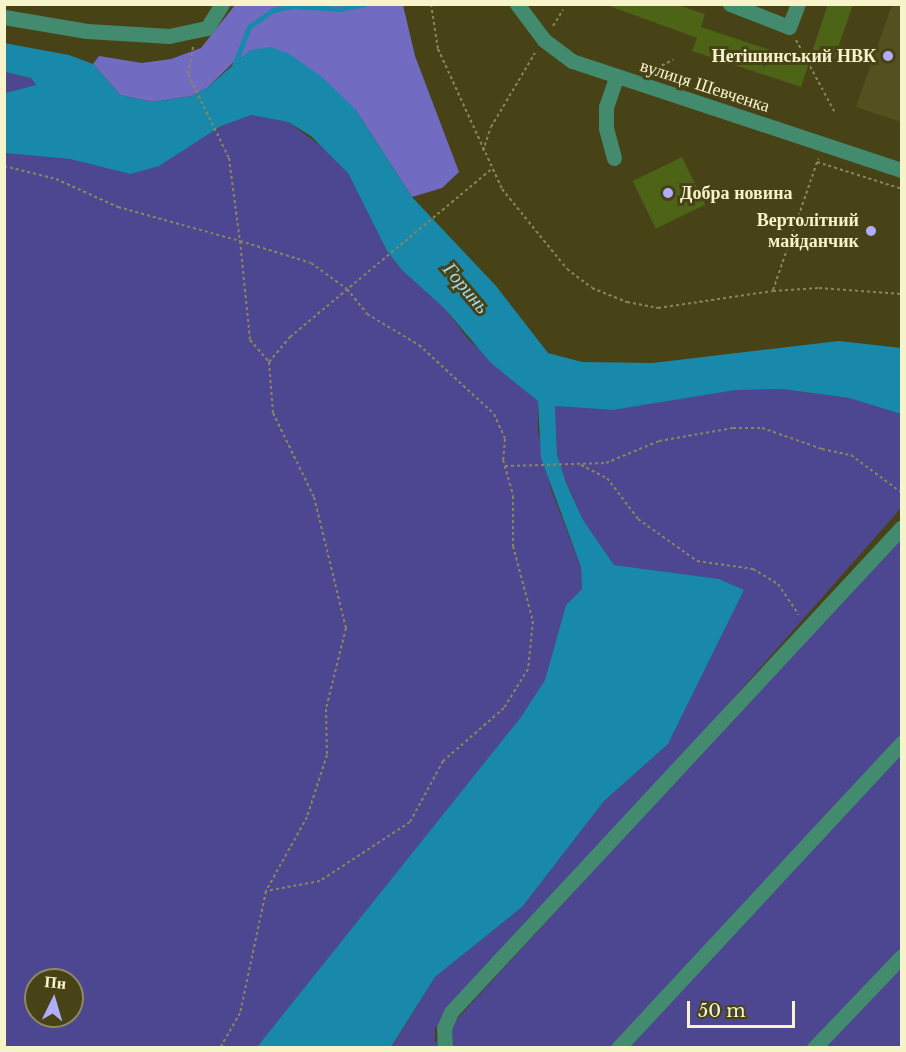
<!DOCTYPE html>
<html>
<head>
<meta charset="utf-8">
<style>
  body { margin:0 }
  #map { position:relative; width:906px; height:1052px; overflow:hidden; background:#474317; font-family:"Libre Baskerville",serif }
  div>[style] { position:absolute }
  .built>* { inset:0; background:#555020 }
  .green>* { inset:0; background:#4d4791 }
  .forest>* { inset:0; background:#716bc2 }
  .water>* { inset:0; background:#1989ab }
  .stream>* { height:4.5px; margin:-2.25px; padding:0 2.25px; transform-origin:2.25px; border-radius:2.25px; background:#1989ab }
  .building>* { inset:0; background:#4d6315; transform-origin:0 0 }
  .path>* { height:2px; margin-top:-1px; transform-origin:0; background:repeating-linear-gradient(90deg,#8a865c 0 3px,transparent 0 6px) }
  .minor>* { height:15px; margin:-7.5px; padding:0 7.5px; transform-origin:7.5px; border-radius:7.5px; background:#438b6e }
  .dots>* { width:16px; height:16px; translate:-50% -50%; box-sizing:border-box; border:3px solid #474317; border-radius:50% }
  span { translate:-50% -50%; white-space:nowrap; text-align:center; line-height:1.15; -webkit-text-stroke:6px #474317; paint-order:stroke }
  .poi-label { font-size:18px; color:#f7f4cc; font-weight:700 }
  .right { translate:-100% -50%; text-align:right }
  .left { translate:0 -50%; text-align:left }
  .street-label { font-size:18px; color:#f7f4cc }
  .water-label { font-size:20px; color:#a3daf0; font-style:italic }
  .frame { position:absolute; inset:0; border:6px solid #f7f4cc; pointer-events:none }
  .north { position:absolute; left:24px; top:968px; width:60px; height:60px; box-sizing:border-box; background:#474317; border:2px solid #8d8a5f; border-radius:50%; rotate:5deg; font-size:16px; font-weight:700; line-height:24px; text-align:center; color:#f7f4cc }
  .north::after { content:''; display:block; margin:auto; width:21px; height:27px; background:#afaefa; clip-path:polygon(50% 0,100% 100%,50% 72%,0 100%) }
  .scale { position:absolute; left:687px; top:1001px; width:108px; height:27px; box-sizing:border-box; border:3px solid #f7f4cc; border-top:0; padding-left:8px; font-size:18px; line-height:21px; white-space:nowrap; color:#f7f4cc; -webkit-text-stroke:4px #474317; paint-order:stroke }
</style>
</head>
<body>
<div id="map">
  <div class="built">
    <div style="clip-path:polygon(892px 5px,901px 5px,901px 122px,856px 107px)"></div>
  </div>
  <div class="green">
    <div style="clip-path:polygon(4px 72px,31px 78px,36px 85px,5px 93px)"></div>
    <div style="clip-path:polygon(evenodd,251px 115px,288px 122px,332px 154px,348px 173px,387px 251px,402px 270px,445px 309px,469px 340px,538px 400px,538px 432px,551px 489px,581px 567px,582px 589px,566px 605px,545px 680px,521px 717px,257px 1047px,5px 1047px,5px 153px,70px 159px,130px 174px,235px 119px,251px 115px,36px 980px,72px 980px,72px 1016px,36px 1016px,36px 980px)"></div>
    <div style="clip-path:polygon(782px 389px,849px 398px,901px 414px,901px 508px,679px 760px,447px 1011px,435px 1029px,435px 1043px,901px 535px,901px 1047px,391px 1048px,435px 977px,522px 907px,604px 801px,668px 744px,744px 590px,719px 579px,614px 565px,583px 520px,566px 483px,557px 454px,555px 406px,613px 410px,736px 390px)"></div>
  </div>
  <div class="forest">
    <div style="clip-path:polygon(235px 5px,403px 5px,415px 56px,459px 172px,442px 188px,412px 197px,355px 109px,239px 57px,207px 88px,192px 96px,152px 102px,120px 95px,93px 64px,99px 56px,142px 63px,171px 59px,201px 48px)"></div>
  </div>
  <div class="water">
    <div style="clip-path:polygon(4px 43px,69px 55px,93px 64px,120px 95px,152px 102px,192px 96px,207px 88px,250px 50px,270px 47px,288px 53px,322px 77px,355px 109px,412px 197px,496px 286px,548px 353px,582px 362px,653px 363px,839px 341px,901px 348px,901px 414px,849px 398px,782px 389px,736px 390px,613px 410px,555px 406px,557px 454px,566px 483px,583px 520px,614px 565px,719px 579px,744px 590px,668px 744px,604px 801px,522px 907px,435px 977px,391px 1047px,257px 1047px,521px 717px,545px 680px,566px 605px,582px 589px,581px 567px,541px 458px,538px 401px,491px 363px,445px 309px,402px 270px,387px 251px,348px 173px,311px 136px,288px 122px,251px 115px,221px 126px,159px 166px,130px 174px,70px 159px,5px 153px,5px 93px,36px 85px,31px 78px,5px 72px)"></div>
  </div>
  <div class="stream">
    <div style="left:234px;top:66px;width:42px;rotate:-69deg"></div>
    <div style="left:249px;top:27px;width:29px;rotate:-35deg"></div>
    <div style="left:273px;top:10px;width:19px;rotate:-12deg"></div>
    <div style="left:292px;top:6px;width:48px;rotate:3.6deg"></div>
    <div style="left:340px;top:9px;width:25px;rotate:-11deg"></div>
  </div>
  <div class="building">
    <div style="clip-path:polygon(604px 4px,675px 4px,705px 14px,701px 27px,809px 63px,801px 87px,692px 51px,697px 38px)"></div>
    <div style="clip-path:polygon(828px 4px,853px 4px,832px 66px,810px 58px)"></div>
    <div style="left:682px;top:157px;width:53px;height:55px;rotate:64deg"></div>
  </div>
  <div class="path">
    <div style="left:431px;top:4px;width:46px;rotate:81.2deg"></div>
    <div style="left:438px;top:49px;width:154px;rotate:65.4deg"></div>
    <div style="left:502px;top:189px;width:103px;rotate:50.9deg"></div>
    <div style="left:567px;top:269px;width:31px;rotate:37deg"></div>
    <div style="left:592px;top:288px;width:38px;rotate:22deg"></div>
    <div style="left:627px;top:302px;width:32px;rotate:11deg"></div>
    <div style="left:658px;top:308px;width:116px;rotate:-8.4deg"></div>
    <div style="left:773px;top:291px;width:46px;rotate:-3.7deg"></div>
    <div style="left:819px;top:288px;width:83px;rotate:4.1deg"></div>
    <div style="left:553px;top:26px;width:19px;rotate:-58deg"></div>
    <div style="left:796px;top:40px;width:81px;rotate:61.8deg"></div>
    <div style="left:193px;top:47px;width:27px;rotate:100deg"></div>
    <div style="left:188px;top:74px;width:93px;rotate:64deg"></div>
    <div style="left:229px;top:158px;width:84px;rotate:82.5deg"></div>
    <div style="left:240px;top:241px;width:74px;rotate:17.2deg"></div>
    <div style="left:311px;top:263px;width:44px;rotate:35.8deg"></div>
    <div style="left:347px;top:289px;width:32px;rotate:51deg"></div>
    <div style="left:367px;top:314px;width:61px;rotate:30.8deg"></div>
    <div style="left:419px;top:345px;width:102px;rotate:42.6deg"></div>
    <div style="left:494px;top:414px;width:27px;rotate:66deg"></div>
    <div style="left:505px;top:439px;width:21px;rotate:95deg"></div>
    <div style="left:503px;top:460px;width:37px;rotate:74deg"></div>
    <div style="left:513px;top:496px;width:50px;rotate:90deg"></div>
    <div style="left:513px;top:546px;width:78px;rotate:75.1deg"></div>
    <div style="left:533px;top:621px;width:48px;rotate:95.9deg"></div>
    <div style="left:528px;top:669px;width:46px;rotate:121.6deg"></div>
    <div style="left:504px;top:708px;width:81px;rotate:139deg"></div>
    <div style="left:443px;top:761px;width:69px;rotate:118.4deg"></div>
    <div style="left:410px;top:822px;width:108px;rotate:146.8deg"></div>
    <div style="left:320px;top:881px;width:55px;rotate:169.5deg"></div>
    <div style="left:651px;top:71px;width:25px;rotate:-27deg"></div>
    <div style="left:483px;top:151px;width:25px;rotate:-72deg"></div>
    <div style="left:491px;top:127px;width:86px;rotate:-59.3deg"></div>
    <div style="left:817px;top:162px;width:89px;rotate:17.6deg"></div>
    <div style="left:4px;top:166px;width:54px;rotate:14deg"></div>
    <div style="left:56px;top:179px;width:68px;rotate:24.3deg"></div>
    <div style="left:118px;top:207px;width:127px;rotate:15.6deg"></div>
    <div style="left:240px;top:241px;width:100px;rotate:84.2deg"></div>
    <div style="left:250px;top:340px;width:29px;rotate:49deg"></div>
    <div style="left:269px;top:362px;width:51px;rotate:85.5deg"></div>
    <div style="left:273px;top:413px;width:93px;rotate:64deg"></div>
    <div style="left:314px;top:497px;width:135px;rotate:76.3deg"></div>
    <div style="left:346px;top:628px;width:83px;rotate:103.9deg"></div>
    <div style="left:326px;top:709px;width:46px;rotate:88.8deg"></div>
    <div style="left:327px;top:755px;width:65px;rotate:107.9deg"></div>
    <div style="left:307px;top:817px;width:85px;rotate:119deg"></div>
    <div style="left:266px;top:891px;width:125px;rotate:102deg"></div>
    <div style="left:240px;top:1013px;width:40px;rotate:119.7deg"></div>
    <div style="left:773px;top:290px;width:139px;rotate:-71deg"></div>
    <div style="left:269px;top:362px;width:33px;rotate:-50deg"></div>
    <div style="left:290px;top:337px;width:264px;rotate:-39.8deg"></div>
    <div style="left:581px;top:465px;width:29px;rotate:27deg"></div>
    <div style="left:607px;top:478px;width:51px;rotate:52.9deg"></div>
    <div style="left:638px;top:519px;width:72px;rotate:35.4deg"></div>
    <div style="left:697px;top:561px;width:57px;rotate:8.1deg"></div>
    <div style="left:753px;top:569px;width:29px;rotate:31deg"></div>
    <div style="left:778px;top:584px;width:37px;rotate:56deg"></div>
    <div style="left:505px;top:466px;width:101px;rotate:-1.7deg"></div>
    <div style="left:606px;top:463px;width:57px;rotate:-22.5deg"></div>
    <div style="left:659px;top:441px;width:75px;rotate:-10deg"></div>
    <div style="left:733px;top:428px;width:29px"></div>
    <div style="left:762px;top:428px;width:64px;rotate:19.3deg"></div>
    <div style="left:822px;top:449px;width:30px;rotate:12deg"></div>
    <div style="left:851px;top:455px;width:64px;rotate:36.7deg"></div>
  </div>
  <div class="minor">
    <div style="left:517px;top:4px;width:45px;rotate:53.1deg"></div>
    <div style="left:544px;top:40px;width:35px;rotate:37deg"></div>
    <div style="left:572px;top:61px;width:348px;rotate:18.3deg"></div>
    <div style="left:730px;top:4px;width:63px;rotate:21.3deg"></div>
    <div style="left:789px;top:27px;width:25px;rotate:-69deg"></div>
    <div style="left:4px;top:17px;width:84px;rotate:9.6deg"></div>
    <div style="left:87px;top:31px;width:82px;rotate:3.5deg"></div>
    <div style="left:169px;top:36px;width:39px;rotate:-12deg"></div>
    <div style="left:207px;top:28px;width:28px;rotate:-58deg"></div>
    <div style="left:614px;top:158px;width:31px;rotate:-105deg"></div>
    <div style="left:606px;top:128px;width:21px;rotate:-90deg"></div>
    <div style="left:606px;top:107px;width:31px;rotate:-71deg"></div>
    <div style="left:445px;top:1048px;width:20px;rotate:-93deg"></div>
    <div style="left:444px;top:1028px;width:17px;rotate:-66deg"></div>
    <div style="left:451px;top:1012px;width:662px;rotate:-47.08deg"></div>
    <div style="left:618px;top:1048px;width:417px;rotate:-47.1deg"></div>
    <div style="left:814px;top:1048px;width:127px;rotate:-46.3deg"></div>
  </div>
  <div class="dots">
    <div style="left:888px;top:56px;background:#afaefa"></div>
    <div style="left:668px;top:193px;background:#afaefa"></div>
    <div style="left:871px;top:231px;background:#afaefa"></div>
  </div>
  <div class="poi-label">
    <span class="right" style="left:876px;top:56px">Нетішинський НВК</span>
    <span class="left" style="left:680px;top:193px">Добра новина</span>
    <span class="right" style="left:859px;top:231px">Вертолітний<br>майданчик</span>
  </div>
  <div class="street-label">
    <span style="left:705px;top:86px;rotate:18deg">вулиця Шевченка</span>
  </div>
  <div class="water-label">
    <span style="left:466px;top:288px;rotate:50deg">Горинь</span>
  </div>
  <div class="frame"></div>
  <div class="north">Пн</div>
  <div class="scale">50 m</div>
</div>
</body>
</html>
